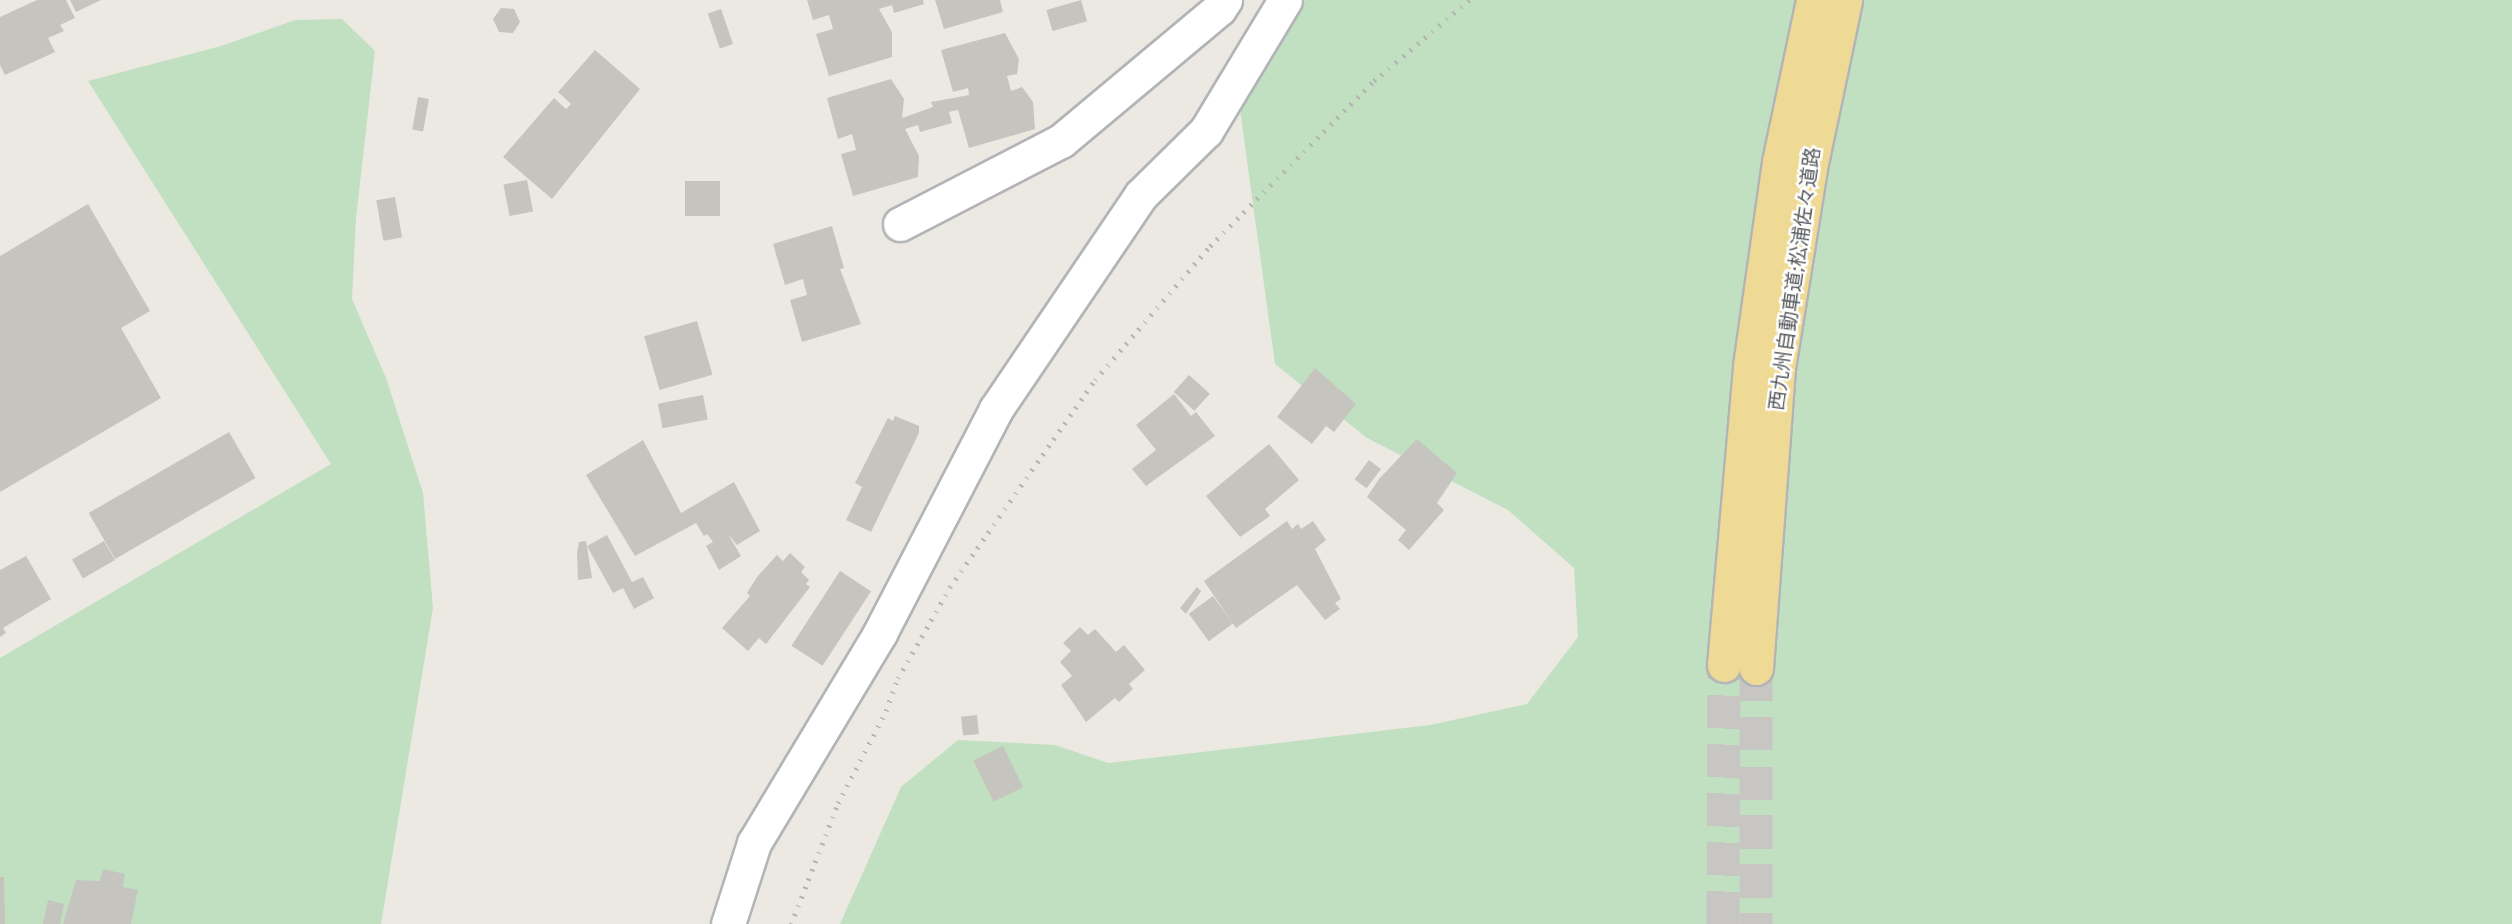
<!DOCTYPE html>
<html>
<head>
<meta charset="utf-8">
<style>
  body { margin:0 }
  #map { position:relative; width:2512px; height:924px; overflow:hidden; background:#ebe9e2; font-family:Rubik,"Noto Sans JP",sans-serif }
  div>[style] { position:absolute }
  .green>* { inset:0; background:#c1e0c1 }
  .building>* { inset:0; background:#c6c4be; transform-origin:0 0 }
  .highway-tunnel>* { height:33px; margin-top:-16.5px; transform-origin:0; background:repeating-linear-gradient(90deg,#c7c6c2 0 33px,transparent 0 49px) }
  .roads { filter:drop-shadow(2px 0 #b2b4b7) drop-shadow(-2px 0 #b2b4b7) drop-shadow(0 2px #b2b4b7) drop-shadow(0 -2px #b2b4b7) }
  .minor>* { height:33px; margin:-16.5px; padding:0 16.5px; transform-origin:16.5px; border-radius:16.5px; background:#fff }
  .highway>* { height:33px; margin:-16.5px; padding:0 16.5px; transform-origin:16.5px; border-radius:16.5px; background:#efda95 }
  .rail>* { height:4.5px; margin-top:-2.25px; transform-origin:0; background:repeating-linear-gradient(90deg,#b0b1b1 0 1.5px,transparent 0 9.5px) }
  span { translate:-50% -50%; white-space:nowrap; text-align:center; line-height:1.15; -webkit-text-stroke:5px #fff; paint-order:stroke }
  .street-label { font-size:20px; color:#5a5d60 }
</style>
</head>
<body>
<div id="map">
  <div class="green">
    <div style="clip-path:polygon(1306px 0,2512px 0,2512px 924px,840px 924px,901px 787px,958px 740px,1055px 745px,1108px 763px,1430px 725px,1527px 704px,1578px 637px,1574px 568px,1508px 510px,1367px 438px,1275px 364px,1238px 95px)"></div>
    <div style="clip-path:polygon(342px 19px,375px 51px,356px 218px,352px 299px,386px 378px,423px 493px,433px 608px,381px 924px,0 924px,0 658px,331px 464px,88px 81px,221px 46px,295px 20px)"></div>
  </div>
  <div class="building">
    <div style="clip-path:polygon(37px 0,66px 0,75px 18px,60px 25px,64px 31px,48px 38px,55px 52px,5px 75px,0 65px,0 17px)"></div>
    <div style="clip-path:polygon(70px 0,101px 0,76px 12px)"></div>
    <div style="clip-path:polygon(807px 0,923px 0,924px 4px,894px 13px,892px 5px,879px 9px,892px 32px,892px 57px,829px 76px,816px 34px,833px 29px,829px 15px,813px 20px)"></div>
    <div style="clip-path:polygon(935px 0,1000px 0,1003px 12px,944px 29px)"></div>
    <div style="left:1081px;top:0;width:22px;height:36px;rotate:74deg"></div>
    <div style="clip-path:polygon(501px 8px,514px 9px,520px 22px,513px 33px,499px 32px,493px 19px)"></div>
    <div style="left:721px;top:9px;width:37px;height:14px;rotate:71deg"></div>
    <div style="clip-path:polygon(1005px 33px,1019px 59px,1017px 74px,1007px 76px,1011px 91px,1022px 87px,1033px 102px,1035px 129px,969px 148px,958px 110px,949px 112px,952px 123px,920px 132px,918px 125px,905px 129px,919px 156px,918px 177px,853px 196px,841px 154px,856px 150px,852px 134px,838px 139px,827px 98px,891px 79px,904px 99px,902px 118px,933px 107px,931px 102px,969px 95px,968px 88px,953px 92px,941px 50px)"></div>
    <div style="clip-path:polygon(595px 50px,640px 89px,552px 199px,503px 157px,554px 98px,566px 109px,571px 104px,558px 92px)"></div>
    <div style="left:418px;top:97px;width:11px;height:33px;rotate:10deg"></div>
    <div style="left:527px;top:180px;width:32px;height:24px;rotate:79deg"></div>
    <div style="left:685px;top:181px;width:35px;height:35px"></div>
    <div style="left:395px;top:197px;width:41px;height:19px;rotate:80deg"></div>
    <div style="clip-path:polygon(88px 204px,150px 311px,121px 328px,161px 398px,0 492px,0 256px)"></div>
    <div style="clip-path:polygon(832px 226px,844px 268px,840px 269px,861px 324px,802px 342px,790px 300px,807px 295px,803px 279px,785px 285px,773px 244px)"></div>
    <div style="left:697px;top:321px;width:56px;height:55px;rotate:74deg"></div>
    <div style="clip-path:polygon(1315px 368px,1356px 404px,1334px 432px,1326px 426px,1312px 444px,1277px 417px)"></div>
    <div style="left:1189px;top:375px;width:28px;height:23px;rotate:42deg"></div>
    <div style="clip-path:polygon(1174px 394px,1191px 416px,1196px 412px,1215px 436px,1146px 486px,1132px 469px,1156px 450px,1136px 425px)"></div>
    <div style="left:703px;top:395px;width:25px;height:46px;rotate:79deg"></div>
    <div style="clip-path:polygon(895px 416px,919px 426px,919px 433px,871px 532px,846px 520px,862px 487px,855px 483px,888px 418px,893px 421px)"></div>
    <div style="left:229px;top:432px;width:53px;height:162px;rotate:60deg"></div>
    <div style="clip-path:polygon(1417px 439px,1457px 473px,1437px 503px,1444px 510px,1409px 550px,1398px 540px,1406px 530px,1367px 497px,1379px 479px)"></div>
    <div style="clip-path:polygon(643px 440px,681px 513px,734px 482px,760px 531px,737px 545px,728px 534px,741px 556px,719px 570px,706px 546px,713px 542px,707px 534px,704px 536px,696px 523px,635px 556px,586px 475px)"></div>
    <div style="clip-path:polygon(1269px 444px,1299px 480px,1265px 509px,1270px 516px,1240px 537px,1206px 496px)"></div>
    <div style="left:1369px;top:460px;width:15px;height:24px;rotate:37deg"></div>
    <div style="clip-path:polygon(1287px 521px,1292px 529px,1298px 524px,1301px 529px,1313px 521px,1326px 540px,1315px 549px,1341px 599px,1335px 603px,1340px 609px,1325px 620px,1297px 585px,1236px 628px,1204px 581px)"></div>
    <div style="clip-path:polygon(607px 535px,632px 582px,643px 577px,654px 598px,634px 609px,623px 588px,613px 593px,587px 546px)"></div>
    <div style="left:104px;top:541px;width:22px;height:37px;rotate:60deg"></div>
    <div style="clip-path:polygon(586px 541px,592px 578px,578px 580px,577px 553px,579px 542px)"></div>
    <div style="clip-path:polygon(790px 553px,805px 567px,801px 572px,809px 580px,806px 584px,810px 587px,766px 644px,759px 638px,748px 651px,722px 628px,750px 596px,747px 593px,757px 577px,777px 555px,783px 561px)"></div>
    <div style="clip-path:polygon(26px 556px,51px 599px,3px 628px,6px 633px,0 637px,0 570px)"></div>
    <div style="left:840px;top:571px;width:37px;height:89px;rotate:33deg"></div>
    <div style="clip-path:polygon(1197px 587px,1201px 591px,1186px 614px,1180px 608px)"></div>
    <div style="left:1213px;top:596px;width:34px;height:30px;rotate:54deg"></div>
    <div style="clip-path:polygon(1080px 627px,1088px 635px,1095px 629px,1116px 652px,1124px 645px,1145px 670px,1129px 684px,1133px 689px,1119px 702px,1115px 698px,1086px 722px,1061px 685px,1072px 676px,1060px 662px,1071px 651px,1063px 643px)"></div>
    <div style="left:977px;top:715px;width:19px;height:16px;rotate:84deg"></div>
    <div style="left:1003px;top:746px;width:46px;height:33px;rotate:64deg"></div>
    <div style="clip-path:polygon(103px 869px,125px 874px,123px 887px,138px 890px,131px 924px,63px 924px,76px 880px,100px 881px)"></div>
    <div style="clip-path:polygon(0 877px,4px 877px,5px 924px,0 924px)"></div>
    <div style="clip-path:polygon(48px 900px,64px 904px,60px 924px,43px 924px)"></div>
  </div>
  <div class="highway-tunnel">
    <div style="left:1756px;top:668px;width:256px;rotate:90deg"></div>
    <div style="left:1723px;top:924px;width:259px;rotate:-89.8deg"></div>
  </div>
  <div class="roads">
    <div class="minor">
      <div style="left:900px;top:224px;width:181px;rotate:-27.3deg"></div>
      <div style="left:1061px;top:141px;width:206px;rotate:-39.9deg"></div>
      <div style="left:1219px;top:9px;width:11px;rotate:-56deg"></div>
      <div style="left:728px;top:924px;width:85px;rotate:-72.2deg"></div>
      <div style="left:754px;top:843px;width:245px;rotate:-59deg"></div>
      <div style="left:880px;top:633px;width:252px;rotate:-62.6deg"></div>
      <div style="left:996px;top:409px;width:258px;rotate:-55.9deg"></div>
      <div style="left:1141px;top:195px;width:91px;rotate:-44.6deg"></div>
      <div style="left:1206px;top:131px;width:153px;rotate:-58.9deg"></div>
    </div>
    <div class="highway">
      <div style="left:1724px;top:665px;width:300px;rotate:-85deg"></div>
      <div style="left:1750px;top:366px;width:206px;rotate:-81.9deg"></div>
      <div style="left:1779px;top:162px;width:166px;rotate:-78.1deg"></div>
      <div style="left:1756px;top:668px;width:301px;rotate:-85.8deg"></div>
      <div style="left:1778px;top:368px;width:203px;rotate:-80.9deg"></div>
      <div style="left:1810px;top:168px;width:172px;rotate:-78.2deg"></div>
    </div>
  </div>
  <div class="rail">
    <div style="left:791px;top:924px;width:130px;rotate:-68.8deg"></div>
    <div style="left:838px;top:803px;width:104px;rotate:-62.4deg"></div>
    <div style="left:886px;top:711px;width:35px;rotate:-70deg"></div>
    <div style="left:898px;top:678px;width:105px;rotate:-60.3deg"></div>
    <div style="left:950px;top:587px;width:253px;rotate:-55deg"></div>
    <div style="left:1095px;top:380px;width:177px;rotate:-49.4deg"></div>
    <div style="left:1210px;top:246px;width:233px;rotate:-45.2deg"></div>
    <div style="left:1374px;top:81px;width:125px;rotate:-40.5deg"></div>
  </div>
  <div class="street-label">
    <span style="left:1795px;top:279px;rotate:-82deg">西九州自動車道;松浦佐々道路</span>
  </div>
</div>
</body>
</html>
